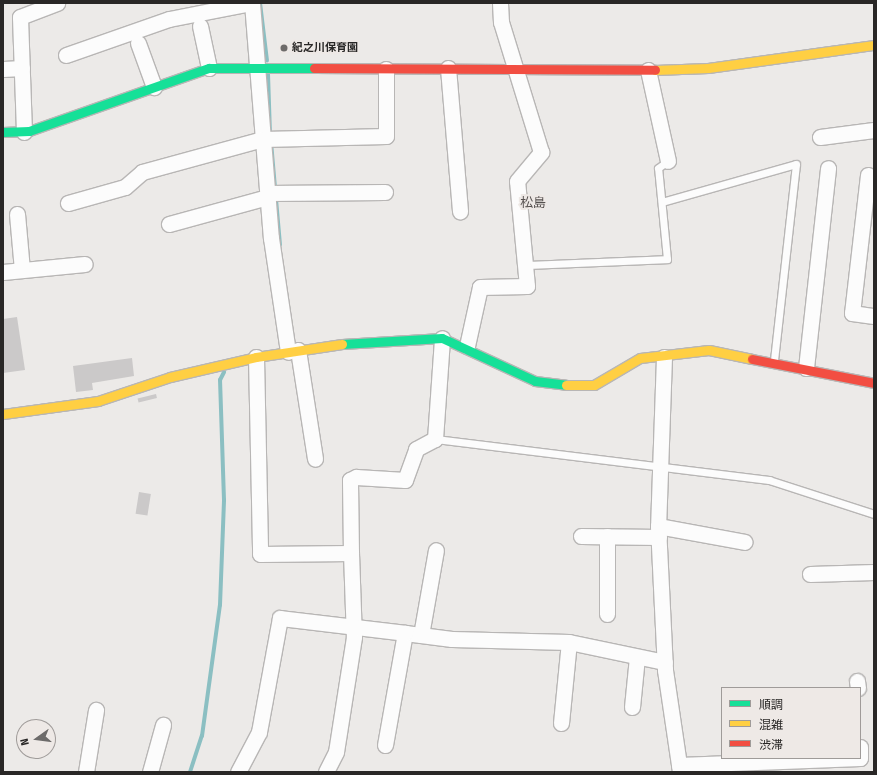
<!DOCTYPE html>
<html>
<head>
<meta charset="utf-8">
<style>
  body { margin:0 }
  #map { position:relative; width:877px; height:775px; overflow:hidden; background:#eceae8; font-family:"Fira Sans Condensed","Noto Sans JP",sans-serif }
  div>[style] { position:absolute }
  .stream>* { height:4px; margin:-2px; padding:0 2px; transform-origin:2px; border-radius:2px; background:#8bbfc2 }
  .building>* { inset:0; background:#cbc9c9; transform-origin:0 0 }
  .roads { filter:drop-shadow(1px 0 #b8b6b5) drop-shadow(-1px 0 #b8b6b5) drop-shadow(0 1px #b8b6b5) drop-shadow(0 -1px #b8b6b5) }
  .lane>* { height:7px; margin:-3.5px; padding:0 3.5px; transform-origin:3.5px; border-radius:3.5px; background:#fcfcfc }
  .street>* { height:15px; margin:-7.5px; padding:0 7.5px; transform-origin:7.5px; border-radius:7.5px; background:#fcfcfc }
  .fast>* { height:9px; margin:-4.5px; padding:0 4.5px; transform-origin:4.5px; border-radius:4.5px; background:#16e098 }
  .slow>* { height:9px; margin:-4.5px; padding:0 4.5px; transform-origin:4.5px; border-radius:4.5px; background:#ffcf43 }
  .jam>* { height:9px; margin:-4.5px; padding:0 4.5px; transform-origin:4.5px; border-radius:4.5px; background:#f24e42 }
  .dots>* { width:11px; height:11px; translate:-50% -50%; box-sizing:border-box; border:2px solid #eee9e6; border-radius:50% }
  span { translate:-50% -50%; white-space:nowrap; text-align:center; line-height:1.15; -webkit-text-stroke:4px #eee9e6; paint-order:stroke }
  .poi-label { font-size:11px; color:#292726; font-weight:700 }
  .left { translate:0 -50%; text-align:left }
  .quarter-label { font-size:13px; color:#55504f }
  .frame { position:absolute; inset:0; border:4px solid #292726; pointer-events:none }
  .legend { position:absolute; left:721px; top:687px; width:140px; height:72px; box-sizing:border-box; background:#eee9e6; border:1px solid #9f9b99; margin:0; padding:5px 7px; list-style:none; font-size:12px; color:#292726 }
  .legend li { display:flex; align-items:center; gap:8px; height:20px }
  .legend b { width:20px; border:1px solid #9f9b99 }
  .north { position:absolute; left:16px; top:719px; width:40px; height:40px; box-sizing:border-box; background:#eee9e6; border:1px solid #9f9b99; border-radius:50%; rotate:256deg; font-size:11px; font-weight:700; line-height:16px; text-align:center; color:#292726 }
  .north::after { content:''; display:block; margin:auto; width:14px; height:18px; background:#6d6b6a; clip-path:polygon(50% 0,100% 100%,50% 72%,0 100%) }
</style>
</head>
<body>
<div id="map">
  <div class="stream">
    <div style="left:260px;top:3px;width:58px;rotate:83.1deg"></div>
    <div style="left:268px;top:74px;width:59px;rotate:88.1deg"></div>
    <div style="left:271px;top:142px;width:103px;rotate:85deg"></div>
    <div style="left:190px;top:772px;width:38px;rotate:-72deg"></div>
    <div style="left:202px;top:736px;width:132px;rotate:-82.2deg"></div>
    <div style="left:220px;top:605px;width:105px;rotate:-87.8deg"></div>
    <div style="left:224px;top:500px;width:120px;rotate:-91.9deg"></div>
    <div style="left:220px;top:380px;width:9px;rotate:-63deg"></div>
  </div>
  <div class="building">
    <div style="clip-path:polygon(17px 317px,25px 370px,3px 373px,3px 319px)"></div>
    <div style="clip-path:polygon(132px 358px,134px 376px,92px 383px,93px 390px,76px 392px,73px 366px)"></div>
    <div style="left:156px;top:394px;width:4px;height:19px;rotate:76deg"></div>
    <div style="left:139px;top:492px;width:12px;height:22px;rotate:9deg"></div>
  </div>
  <div class="roads">
    <div class="lane">
      <div style="left:662px;top:202px;width:139px;rotate:-15.8deg"></div>
      <div style="left:796px;top:164px;width:197px;rotate:96.4deg"></div>
      <div style="left:525px;top:265px;width:142px;rotate:-2.4deg"></div>
      <div style="left:667px;top:259px;width:91px;rotate:-95.6deg"></div>
      <div style="left:658px;top:168px;width:12px;rotate:-35deg"></div>
      <div style="left:435px;top:439px;width:337px;rotate:7deg"></div>
      <div style="left:769px;top:480px;width:110px;rotate:17.9deg"></div>
    </div>
    <div class="street">
      <div style="left:252px;top:3px;width:236px;rotate:85.4deg"></div>
      <div style="left:271px;top:238px;width:115px;rotate:81.5deg"></div>
      <div style="left:200px;top:26px;width:43px;rotate:77.9deg"></div>
      <div style="left:138px;top:43px;width:47px;rotate:70deg"></div>
      <div style="left:66px;top:55px;width:109px;rotate:-19.3deg"></div>
      <div style="left:169px;top:19px;width:84px;rotate:-11deg"></div>
      <div style="left:448px;top:68px;width:144px;rotate:85.2deg"></div>
      <div style="left:3px;top:69px;width:19px;rotate:-3deg"></div>
      <div style="left:648px;top:70px;width:93px;rotate:77.6deg"></div>
      <div style="left:24px;top:132px;width:115px;rotate:-92deg"></div>
      <div style="left:20px;top:17px;width:40px;rotate:-21deg"></div>
      <div style="left:820px;top:137px;width:54px;rotate:-7.4deg"></div>
      <div style="left:868px;top:175px;width:139px;rotate:96.6deg"></div>
      <div style="left:852px;top:313px;width:22px;rotate:8deg"></div>
      <div style="left:268px;top:193px;width:117px;rotate:-0.5deg"></div>
      <div style="left:68px;top:203px;width:59px;rotate:-15.7deg"></div>
      <div style="left:125px;top:187px;width:23px;rotate:-41deg"></div>
      <div style="left:142px;top:172px;width:125px;rotate:-15.3deg"></div>
      <div style="left:263px;top:139px;width:123px;rotate:-1.4deg"></div>
      <div style="left:386px;top:136px;width:67px;rotate:-90deg"></div>
      <div style="left:17px;top:214px;width:56px;rotate:84.9deg"></div>
      <div style="left:169px;top:224px;width:103px;rotate:-15.3deg"></div>
      <div style="left:3px;top:272px;width:82px;rotate:-5.6deg"></div>
      <div style="left:467px;top:346px;width:60px;rotate:-77.6deg"></div>
      <div style="left:480px;top:287px;width:47px;rotate:-1.2deg"></div>
      <div style="left:527px;top:286px;width:105px;rotate:-95.4deg"></div>
      <div style="left:517px;top:181px;width:38px;rotate:-50deg"></div>
      <div style="left:541px;top:152px;width:136px;rotate:-107.1deg"></div>
      <div style="left:501px;top:22px;width:19px;rotate:-93deg"></div>
      <div style="left:298px;top:350px;width:110px;rotate:81.1deg"></div>
      <div style="left:256px;top:357px;width:197px;rotate:88.8deg"></div>
      <div style="left:260px;top:554px;width:91px;rotate:-0.6deg"></div>
      <div style="left:351px;top:553px;width:84px;rotate:88deg"></div>
      <div style="left:354px;top:637px;width:116px;rotate:98.9deg"></div>
      <div style="left:336px;top:752px;width:22px;rotate:117deg"></div>
      <div style="left:664px;top:357px;width:169px;rotate:92deg"></div>
      <div style="left:658px;top:526px;width:144px;rotate:87.2deg"></div>
      <div style="left:665px;top:670px;width:103px;rotate:81.6deg"></div>
      <div style="left:806px;top:368px;width:201px;rotate:-83.7deg"></div>
      <div style="left:658px;top:526px;width:88px;rotate:10.4deg"></div>
      <div style="left:581px;top:536px;width:78px;rotate:0.7deg"></div>
      <div style="left:607px;top:536px;width:78px;rotate:90deg"></div>
      <div style="left:351px;top:553px;width:73px;rotate:-90.8deg"></div>
      <div style="left:350px;top:480px;width:7px;rotate:-27deg"></div>
      <div style="left:356px;top:477px;width:49px;rotate:3.5deg"></div>
      <div style="left:405px;top:480px;width:33px;rotate:-70deg"></div>
      <div style="left:416px;top:449px;width:21px;rotate:-28deg"></div>
      <div style="left:435px;top:439px;width:101px;rotate:-86deg"></div>
      <div style="left:810px;top:574px;width:64px;rotate:-1.8deg"></div>
      <div style="left:421px;top:635px;width:86px;rotate:-80deg"></div>
      <div style="left:857px;top:681px;width:7px;rotate:82deg"></div>
      <div style="left:632px;top:707px;width:50px;rotate:-84.3deg"></div>
      <div style="left:561px;top:723px;width:81px;rotate:-84.4deg"></div>
      <div style="left:385px;top:745px;width:114px;rotate:-79.9deg"></div>
      <div style="left:405px;top:633px;width:47px;rotate:7.3deg"></div>
      <div style="left:452px;top:639px;width:117px;rotate:1.5deg"></div>
      <div style="left:569px;top:642px;width:98px;rotate:11.8deg"></div>
      <div style="left:679px;top:765px;width:181px;rotate:-2.2deg"></div>
      <div style="left:860px;top:758px;width:11px;rotate:-90deg"></div>
      <div style="left:86px;top:772px;width:63px;rotate:-80.8deg"></div>
      <div style="left:150px;top:772px;width:49px;rotate:-74.5deg"></div>
      <div style="left:238px;top:772px;width:45px;rotate:-62.3deg"></div>
      <div style="left:259px;top:732px;width:116px;rotate:-79.6deg"></div>
      <div style="left:280px;top:618px;width:126px;rotate:6.8deg"></div>
    </div>
    <div class="fast">
      <div style="left:3px;top:132px;width:26px;rotate:-2deg"></div>
      <div style="left:29px;top:131px;width:191px;rotate:-19.3deg"></div>
      <div style="left:209px;top:68px;width:105px"></div>
      <div style="left:342px;top:344px;width:100px;rotate:-3.4deg"></div>
      <div style="left:442px;top:338px;width:102px;rotate:24.8deg"></div>
      <div style="left:535px;top:381px;width:31px;rotate:7deg"></div>
    </div>
    <div class="slow">
      <div style="left:655px;top:70px;width:53px;rotate:-2.2deg"></div>
      <div style="left:708px;top:68px;width:168px;rotate:-7.9deg"></div>
      <div style="left:566px;top:385px;width:28px"></div>
      <div style="left:594px;top:385px;width:53px;rotate:-30.4deg"></div>
      <div style="left:640px;top:358px;width:69px;rotate:-6.6deg"></div>
      <div style="left:709px;top:350px;width:44px;rotate:11.8deg"></div>
      <div style="left:3px;top:414px;width:96px;rotate:-7.8deg"></div>
      <div style="left:98px;top:401px;width:76px;rotate:-18.4deg"></div>
      <div style="left:170px;top:377px;width:88px;rotate:-13.1deg"></div>
      <div style="left:256px;top:357px;width:87px;rotate:-8.6deg"></div>
    </div>
    <div class="jam">
      <div style="left:314px;top:68px;width:341px;rotate:0.3deg"></div>
      <div style="left:752px;top:359px;width:124px;rotate:11.1deg"></div>
    </div>
  </div>
  <div class="dots">
    <div style="left:284px;top:48px;background:#6d6b6a"></div>
  </div>
  <div class="poi-label">
    <span class="left" style="left:292px;top:48px">紀之川保育園</span>
  </div>
  <div class="quarter-label">
    <span style="left:533px;top:203px">松島</span>
  </div>
  <div class="frame"></div>
  <ul class="legend">
  <li><b style="height:5px;background:#16e098"></b>順調</li>
  <li><b style="height:5px;background:#ffcf43"></b>混雑</li>
  <li><b style="height:5px;background:#f24e42"></b>渋滞</li>
  </ul>
  <div class="north">N</div>
</div>
</body>
</html>
